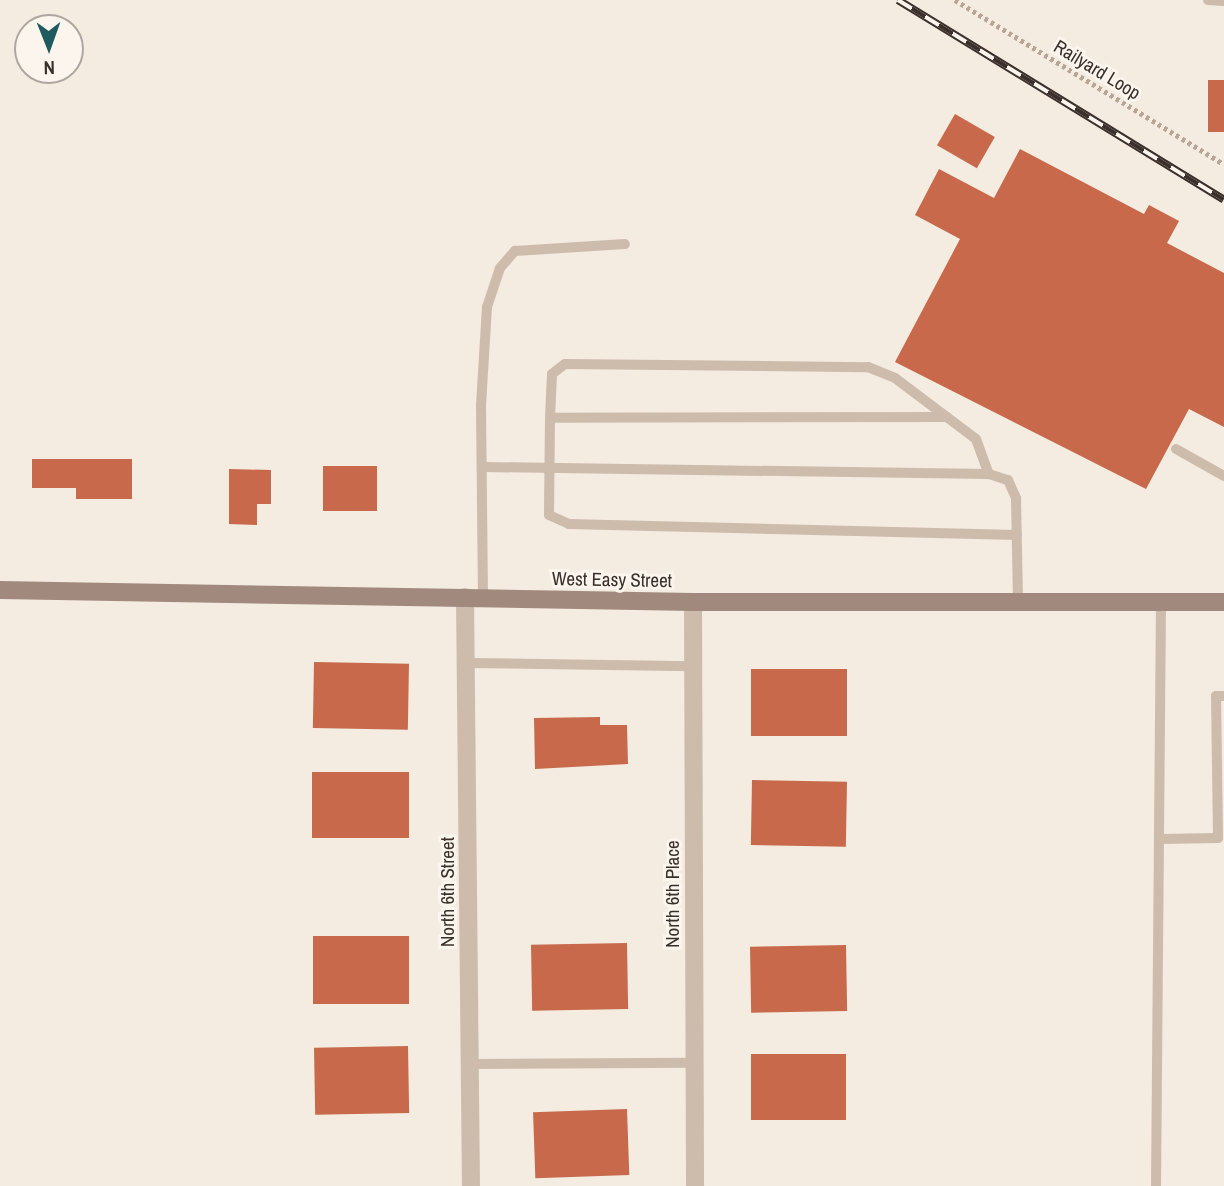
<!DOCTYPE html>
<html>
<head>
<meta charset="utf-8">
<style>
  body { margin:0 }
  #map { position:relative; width:1224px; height:1186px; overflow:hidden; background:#f4ebe1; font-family:"Archivo Narrow",sans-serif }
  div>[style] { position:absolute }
  .building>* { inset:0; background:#c8694b; transform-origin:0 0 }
  .path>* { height:4.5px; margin-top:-2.25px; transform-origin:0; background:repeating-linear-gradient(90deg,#b9a596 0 3.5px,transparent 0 7px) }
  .lane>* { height:10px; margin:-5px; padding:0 5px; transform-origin:5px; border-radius:5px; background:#cdbbac }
  .street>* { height:18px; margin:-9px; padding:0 9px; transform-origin:9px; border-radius:9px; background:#cdbbac }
  .secondary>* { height:18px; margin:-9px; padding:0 9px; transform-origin:9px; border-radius:9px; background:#a18a7d }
  .rail>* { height:8px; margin-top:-4px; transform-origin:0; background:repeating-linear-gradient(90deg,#fbf5ee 0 16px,#3b302b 0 32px); box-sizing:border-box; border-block:2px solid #3b302b }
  span { translate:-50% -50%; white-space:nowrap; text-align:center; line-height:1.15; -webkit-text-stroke:6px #fbf5ee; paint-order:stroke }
  .street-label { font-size:19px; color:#3b302b }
  .north { position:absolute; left:14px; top:14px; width:70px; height:70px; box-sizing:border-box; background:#fbf5ee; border:2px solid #aea6a0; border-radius:50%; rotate:179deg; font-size:19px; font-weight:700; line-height:28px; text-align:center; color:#3b302b }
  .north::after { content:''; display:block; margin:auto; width:24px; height:32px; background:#1f5a5e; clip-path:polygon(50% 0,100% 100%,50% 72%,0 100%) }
</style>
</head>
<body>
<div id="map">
  <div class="building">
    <div style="left:1208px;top:80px;width:16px;height:52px"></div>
    <div style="left:955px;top:114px;width:46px;height:36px;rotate:30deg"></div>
    <div style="clip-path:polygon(1020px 149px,1144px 214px,1149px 205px,1179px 221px,1167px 243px,1224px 273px,1224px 427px,1189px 409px,1146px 489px,895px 362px,960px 239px,915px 215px,939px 169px,994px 198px)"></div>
    <div style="clip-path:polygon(32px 459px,132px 459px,132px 499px,76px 499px,76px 488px,32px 488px)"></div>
    <div style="left:323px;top:466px;width:54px;height:45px"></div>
    <div style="clip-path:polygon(229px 469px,271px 470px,271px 504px,257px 504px,257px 525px,229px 524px)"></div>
    <div style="left:314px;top:662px;width:95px;height:66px;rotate:1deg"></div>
    <div style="left:847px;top:669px;width:67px;height:96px;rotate:90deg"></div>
    <div style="clip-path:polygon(600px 717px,600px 725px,627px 725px,628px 764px,535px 769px,534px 718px)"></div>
    <div style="left:312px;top:772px;width:97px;height:66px"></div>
    <div style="left:752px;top:780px;width:95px;height:65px;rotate:1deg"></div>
    <div style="left:313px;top:936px;width:96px;height:68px"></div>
    <div style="left:627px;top:943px;width:66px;height:96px;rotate:89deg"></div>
    <div style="left:846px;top:945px;width:66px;height:96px;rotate:89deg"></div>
    <div style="left:408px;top:1046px;width:67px;height:94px;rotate:89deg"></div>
    <div style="left:846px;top:1054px;width:66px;height:95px;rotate:90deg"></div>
    <div style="left:627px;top:1109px;width:66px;height:94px;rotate:88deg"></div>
  </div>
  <div class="path">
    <div style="left:955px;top:0;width:315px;rotate:31.4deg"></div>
  </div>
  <div class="lane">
    <div style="left:1208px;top:0;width:16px;rotate:4deg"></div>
    <div style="left:947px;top:417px;width:397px;rotate:179.9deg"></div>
    <div style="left:550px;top:418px;width:44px;rotate:-87.4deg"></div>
    <div style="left:552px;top:374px;width:16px;rotate:-38deg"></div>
    <div style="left:565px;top:364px;width:303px;rotate:0.6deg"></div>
    <div style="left:868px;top:367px;width:29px;rotate:22deg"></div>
    <div style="left:895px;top:378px;width:101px;rotate:37deg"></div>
    <div style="left:976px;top:439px;width:37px;rotate:70deg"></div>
    <div style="left:550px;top:418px;width:97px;rotate:90.6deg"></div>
    <div style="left:549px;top:515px;width:22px;rotate:24deg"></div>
    <div style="left:569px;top:524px;width:448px;rotate:1.4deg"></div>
    <div style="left:1176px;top:449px;width:55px;rotate:29.4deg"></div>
    <div style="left:482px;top:467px;width:507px;rotate:0.79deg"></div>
    <div style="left:989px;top:474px;width:20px;rotate:18deg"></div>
    <div style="left:1008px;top:480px;width:20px;rotate:66deg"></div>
    <div style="left:1016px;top:498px;width:100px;rotate:88.9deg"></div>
    <div style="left:483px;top:598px;width:193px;rotate:-90.6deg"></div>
    <div style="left:481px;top:405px;width:98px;rotate:-86.5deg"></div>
    <div style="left:487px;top:307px;width:41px;rotate:-71.6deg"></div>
    <div style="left:500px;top:268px;width:23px;rotate:-49deg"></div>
    <div style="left:515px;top:251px;width:110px;rotate:-3.6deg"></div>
    <div style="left:468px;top:663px;width:225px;rotate:0.8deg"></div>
    <div style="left:1159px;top:839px;width:59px;rotate:-1deg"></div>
    <div style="left:1218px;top:838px;width:142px;rotate:-90.8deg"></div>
    <div style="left:1216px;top:696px;width:8px"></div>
    <div style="left:470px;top:1064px;width:225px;rotate:-0.3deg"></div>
    <div style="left:1156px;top:1186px;width:585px;rotate:-89.51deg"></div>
  </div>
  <div class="street">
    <div style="left:465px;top:597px;width:589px;rotate:89.42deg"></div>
    <div style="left:693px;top:602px;width:584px;rotate:89.8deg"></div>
  </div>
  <div class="secondary">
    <div style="left:0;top:590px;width:693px;rotate:0.99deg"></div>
    <div style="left:693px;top:602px;width:531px"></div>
  </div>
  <div class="rail">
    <div style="left:898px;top:0;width:382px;rotate:31.5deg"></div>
  </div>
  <div class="street-label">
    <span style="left:1097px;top:70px;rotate:31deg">Railyard Loop</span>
    <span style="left:612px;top:580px;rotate:1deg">West Easy Street</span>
    <span style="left:448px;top:892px;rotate:-90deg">North 6th Street</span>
    <span style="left:673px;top:894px;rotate:-90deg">North 6th Place</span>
  </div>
  <div class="north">N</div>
</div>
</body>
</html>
